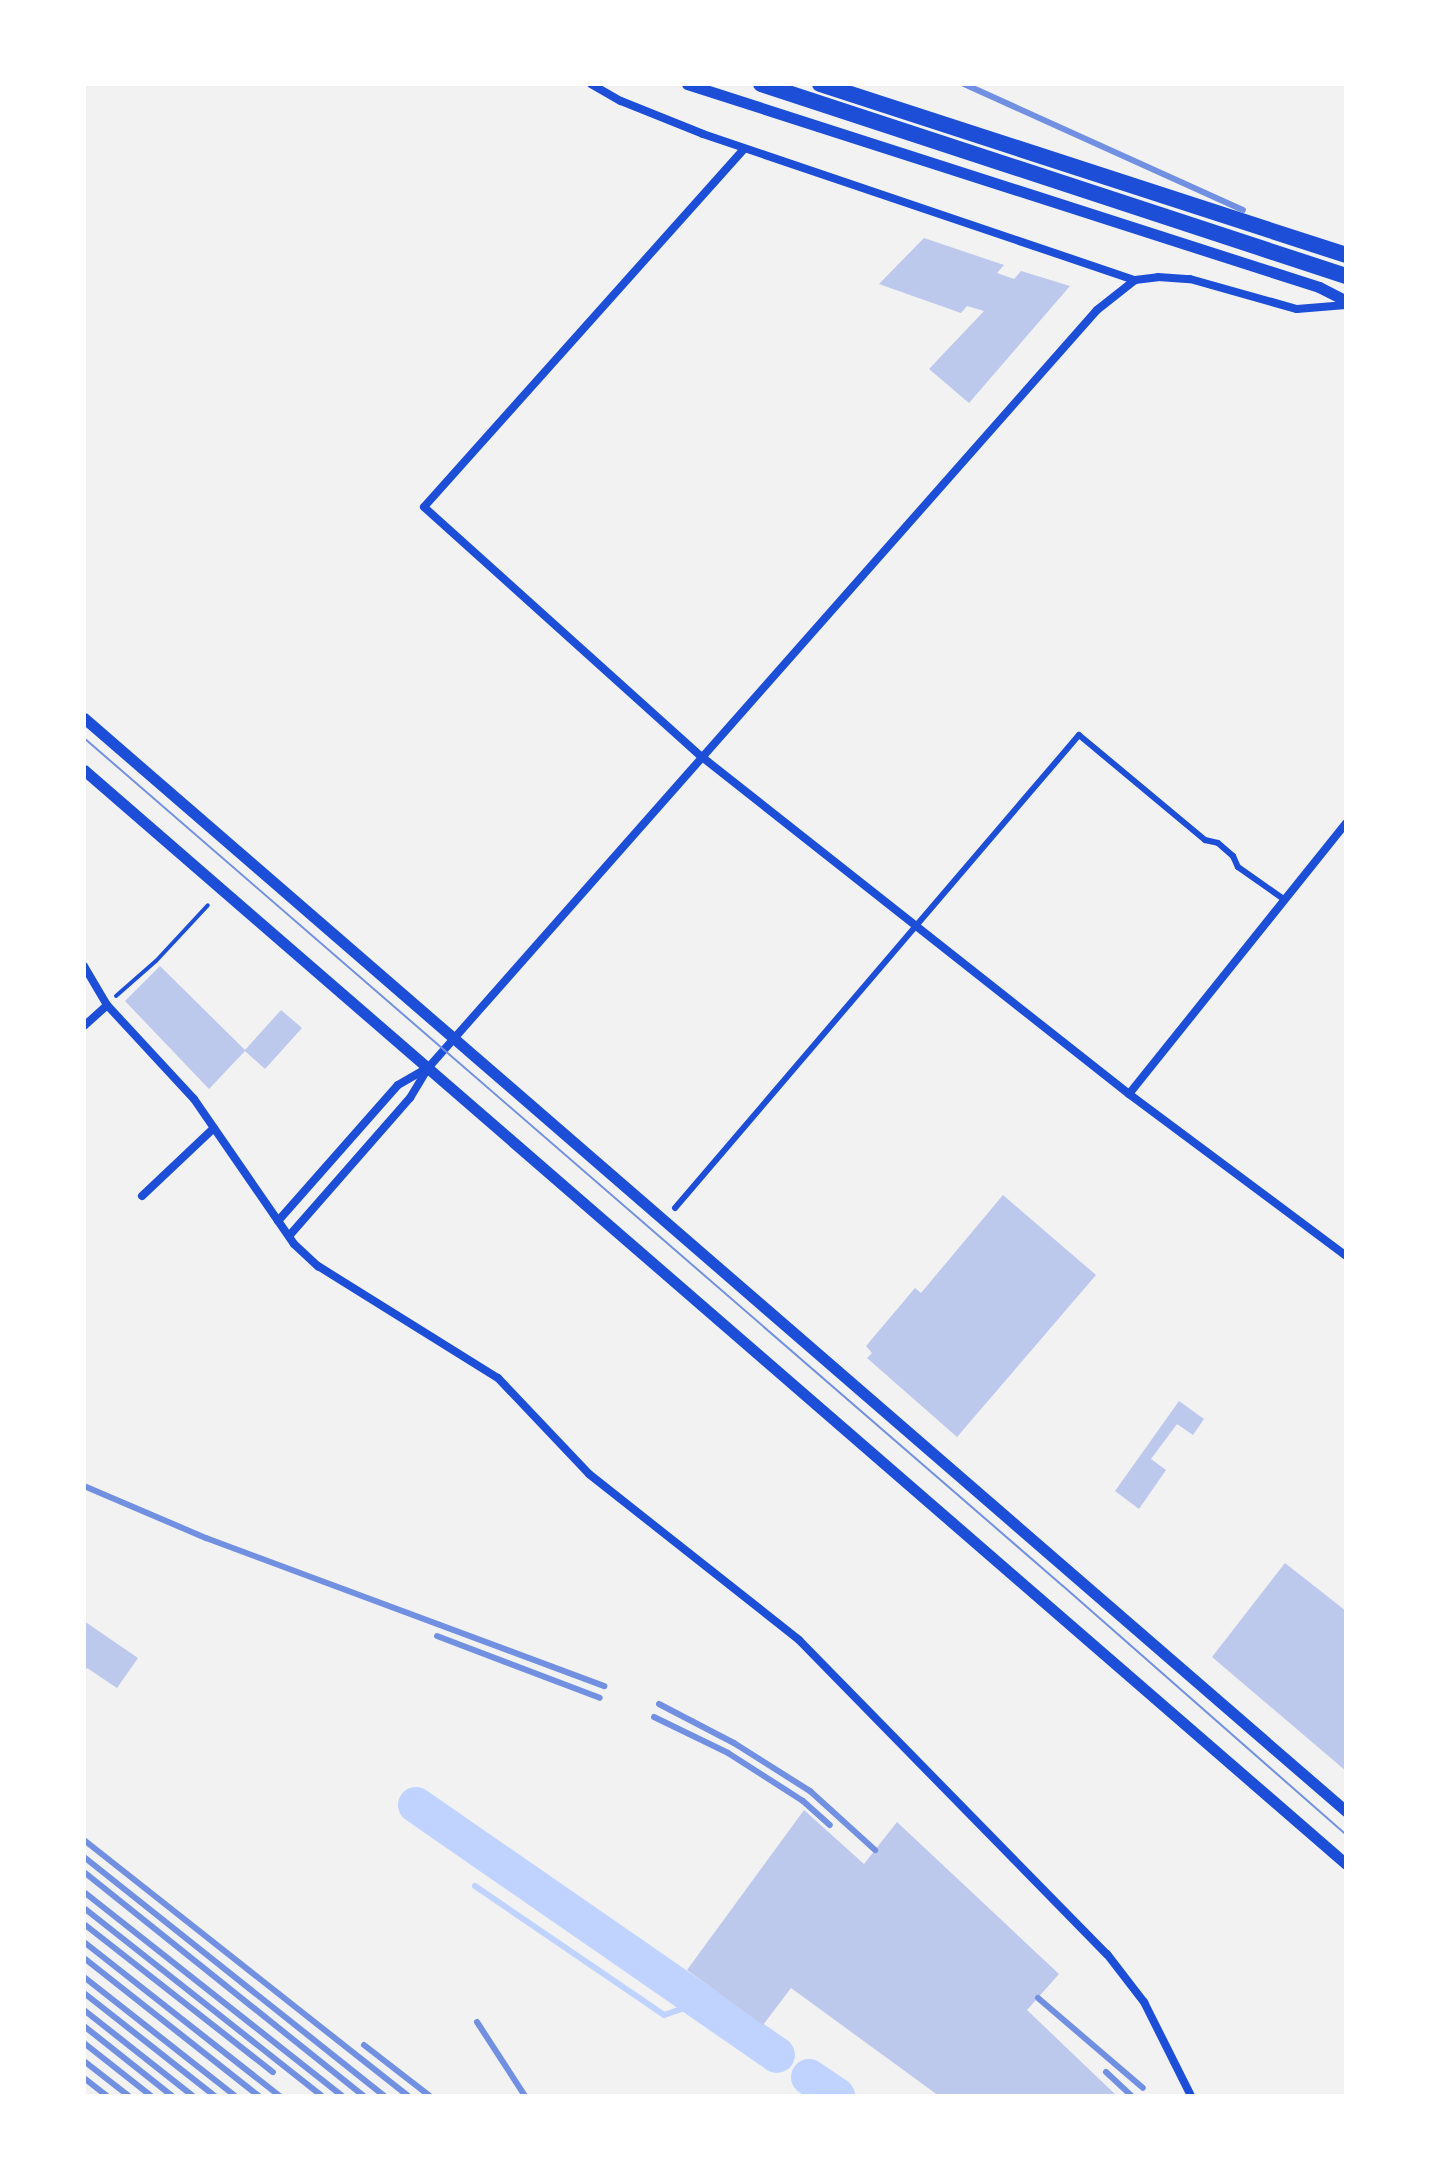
<!DOCTYPE html>
<html>
<head>
<meta charset="utf-8">
<style>
  body { margin:0 }
  #map { position:relative; width:1430px; height:2180px; overflow:hidden; background:#f2f2f2; font-family:"Fira Sans Condensed",sans-serif }
  div>[style] { position:absolute }
  .stream>* { height:6px; margin:-3px; padding:0 3px; transform-origin:3px; border-radius:3px; background:#bfd3fe }
  .river>* { height:36px; margin:-18px; padding:0 18px; transform-origin:18px; border-radius:18px; background:#bfd3fe }
  .building>* { inset:0; background:#bdc9ec }
  .path>* { height:4px; margin:-2px; padding:0 2px; transform-origin:2px; border-radius:2px; background:#1d4ed8 }
  .pedestrian>* { height:6px; margin:-3px; padding:0 3px; transform-origin:3px; border-radius:3px; background:#1d4ed8 }
  .minor>* { height:8px; margin:-4px; padding:0 4px; transform-origin:4px; border-radius:4px; background:#1d4ed8 }
  .tertiary>* { height:11px; margin:-5.5px; padding:0 5.5px; transform-origin:5.5px; border-radius:5.5px; background:#1d4ed8 }
  .motorway>* { height:16px; margin:-8px; padding:0 8px; transform-origin:8px; border-radius:8px; background:#1d4ed8 }
  .tram>* { height:2px; margin:-1px; padding:0 1px; transform-origin:1px; border-radius:1px; background:#7290e2 }
  .rail>* { height:6px; margin:-3px; padding:0 3px; transform-origin:3px; border-radius:3px; background:#7290e2 }
  span { translate:-50% -50%; white-space:nowrap; text-align:center; line-height:1.15; -webkit-text-stroke:8px #fff; paint-order:stroke }
  .frame { position:absolute; inset:0; border:86px solid #fff; pointer-events:none }
</style>
</head>
<body>
<div id="map">
  <div class="stream">
    <div style="left:475px;top:1886px;width:229px;rotate:34.3deg"></div>
    <div style="left:664px;top:2015px;width:21px;rotate:-19deg"></div>
    <div style="left:684px;top:2008px;width:37px;rotate:13deg"></div>
  </div>
  <div class="river">
    <div style="left:416px;top:1805px;width:439px;rotate:34.7deg"></div>
    <div style="left:809px;top:2077px;width:34px;rotate:34deg"></div>
  </div>
  <div class="building">
    <div style="clip-path:polygon(924px 238px,1004px 265px,997px 273px,1014px 279px,1021px 271px,1070px 286px,969px 403px,929px 369px,984px 311px,967px 306px,961px 313px,879px 284px)"></div>
    <div style="clip-path:polygon(160px 966px,245px 1050px,281px 1010px,302px 1028px,265px 1069px,245px 1051px,209px 1089px,125px 1001px)"></div>
    <div style="clip-path:polygon(1003px 1195px,1096px 1275px,957px 1437px,867px 1358px,872px 1353px,866px 1346px,915px 1288px,921px 1293px)"></div>
    <div style="clip-path:polygon(1179px 1401px,1204px 1419px,1193px 1435px,1177px 1424px,1151px 1459px,1166px 1470px,1139px 1509px,1115px 1491px)"></div>
    <div style="clip-path:polygon(1285px 1563px,1346px 1611px,1346px 1771px,1212px 1657px)"></div>
    <div style="clip-path:polygon(84px 1621px,138px 1658px,117px 1688px,87px 1668px,84px 1672px)"></div>
    <div style="clip-path:polygon(804px 1810px,864px 1864px,897px 1822px,1059px 1974px,1027px 2010px,1117px 2096px,939px 2096px,791px 1988px,763px 2025px,687px 1970px)"></div>
  </div>
  <div class="path">
    <div style="left:116px;top:996px;width:53px;rotate:-41.2deg"></div>
    <div style="left:156px;top:961px;width:76px;rotate:-47.1deg"></div>
  </div>
  <div class="pedestrian">
    <div style="left:675px;top:1208px;width:622px;rotate:-49.5deg"></div>
    <div style="left:1079px;top:735px;width:164px;rotate:39.8deg"></div>
    <div style="left:1205px;top:840px;width:13px;rotate:13deg"></div>
    <div style="left:1218px;top:843px;width:20px;rotate:41deg"></div>
    <div style="left:1233px;top:856px;width:12px;rotate:66deg"></div>
    <div style="left:1238px;top:867px;width:57px;rotate:35.1deg"></div>
  </div>
  <div class="minor">
    <div style="left:591px;top:84px;width:34px;rotate:30deg"></div>
    <div style="left:621px;top:101px;width:88px;rotate:21.9deg"></div>
    <div style="left:703px;top:134px;width:456px;rotate:18.7deg"></div>
    <div style="left:744px;top:149px;width:480px;rotate:131.8deg"></div>
    <div style="left:424px;top:507px;width:374px;rotate:42deg"></div>
    <div style="left:702px;top:757px;width:544px;rotate:38.28deg"></div>
    <div style="left:1129px;top:1094px;width:271px;rotate:36.7deg"></div>
    <div style="left:84px;top:966px;width:45px;rotate:59.5deg"></div>
    <div style="left:107px;top:1005px;width:128px;rotate:47.2deg"></div>
    <div style="left:194px;top:1099px;width:176px;rotate:55.4deg"></div>
    <div style="left:294px;top:1244px;width:33px;rotate:43deg"></div>
    <div style="left:318px;top:1266px;width:212px;rotate:31.9deg"></div>
    <div style="left:498px;top:1378px;width:132px;rotate:46.5deg"></div>
    <div style="left:589px;top:1474px;width:268px;rotate:38.3deg"></div>
    <div style="left:799px;top:1640px;width:440px;rotate:45.6deg"></div>
    <div style="left:1107px;top:1954px;width:61px;rotate:52.4deg"></div>
    <div style="left:1144px;top:2002px;width:105px;rotate:63.4deg"></div>
    <div style="left:84px;top:1026px;width:31px;rotate:-42deg"></div>
    <div style="left:1129px;top:1094px;width:347px;rotate:-51.3deg"></div>
    <div style="left:142px;top:1196px;width:99px;rotate:-43.4deg"></div>
    <div style="left:278px;top:1221px;width:181px;rotate:-48.6deg"></div>
    <div style="left:398px;top:1085px;width:34px;rotate:-30deg"></div>
    <div style="left:289px;top:1236px;width:184px;rotate:-48.8deg"></div>
    <div style="left:410px;top:1098px;width:35px;rotate:-59deg"></div>
    <div style="left:428px;top:1068px;width:1011px;rotate:-48.57deg"></div>
    <div style="left:1097px;top:310px;width:48px;rotate:-38.3deg"></div>
    <div style="left:1135px;top:280px;width:23px;rotate:-7deg"></div>
    <div style="left:1158px;top:277px;width:32px;rotate:4deg"></div>
    <div style="left:1190px;top:279px;width:111px;rotate:15.7deg"></div>
    <div style="left:1297px;top:309px;width:49px;rotate:-4.7deg"></div>
  </div>
  <div class="tertiary">
    <div style="left:687px;top:84px;width:664px;rotate:17.81deg"></div>
    <div style="left:1319px;top:287px;width:30px;rotate:27deg"></div>
    <div style="left:84px;top:718px;width:1670px;rotate:40.9deg"></div>
    <div style="left:84px;top:770px;width:1670px;rotate:40.92deg"></div>
  </div>
  <div class="motorway">
    <div style="left:761px;top:84px;width:616px;rotate:18.17deg"></div>
    <div style="left:820px;top:84px;width:553px;rotate:18.01deg"></div>
  </div>
  <div class="tram">
    <div style="left:84px;top:738px;width:1295px;rotate:40.9deg"></div>
    <div style="left:1063px;top:1586px;width:377px;rotate:41.3deg"></div>
  </div>
  <div class="rail">
    <div style="left:964px;top:84px;width:306px;rotate:24.3deg"></div>
    <div style="left:84px;top:1486px;width:133px;rotate:23.1deg"></div>
    <div style="left:206px;top:1538px;width:425px;rotate:20.4deg"></div>
    <div style="left:437px;top:1636px;width:174px;rotate:20.8deg"></div>
    <div style="left:659px;top:1704px;width:85px;rotate:27.5deg"></div>
    <div style="left:734px;top:1743px;width:90px;rotate:32.3deg"></div>
    <div style="left:810px;top:1791px;width:88px;rotate:42.2deg"></div>
    <div style="left:654px;top:1717px;width:82px;rotate:25.9deg"></div>
    <div style="left:728px;top:1753px;width:89px;rotate:32.6deg"></div>
    <div style="left:803px;top:1801px;width:36px;rotate:42deg"></div>
    <div style="left:84px;top:1840px;width:413px;rotate:38.3deg"></div>
    <div style="left:84px;top:1857px;width:384px;rotate:38.5deg"></div>
    <div style="left:84px;top:1872px;width:359px;rotate:38.7deg"></div>
    <div style="left:84px;top:1892px;width:329px;rotate:38.3deg"></div>
    <div style="left:84px;top:1908px;width:303px;rotate:38.3deg"></div>
    <div style="left:84px;top:1924px;width:240px;rotate:38.1deg"></div>
    <div style="left:84px;top:1942px;width:249px;rotate:38.2deg"></div>
    <div style="left:84px;top:1958px;width:223px;rotate:38.3deg"></div>
    <div style="left:84px;top:1977px;width:192px;rotate:38.2deg"></div>
    <div style="left:84px;top:1993px;width:167px;rotate:38.2deg"></div>
    <div style="left:1038px;top:1998px;width:138px;rotate:40.6deg"></div>
    <div style="left:84px;top:2010px;width:139px;rotate:38.3deg"></div>
    <div style="left:477px;top:2022px;width:88px;rotate:57deg"></div>
    <div style="left:84px;top:2026px;width:112px;rotate:38.5deg"></div>
    <div style="left:84px;top:2043px;width:85px;rotate:38.3deg"></div>
    <div style="left:364px;top:2045px;width:83px;rotate:37.7deg"></div>
    <div style="left:84px;top:2061px;width:57px;rotate:37.9deg"></div>
    <div style="left:1106px;top:2072px;width:35px;rotate:43deg"></div>
    <div style="left:84px;top:2078px;width:29px;rotate:38deg"></div>
  </div>
  <div class="frame"></div>
</div>
</body>
</html>
